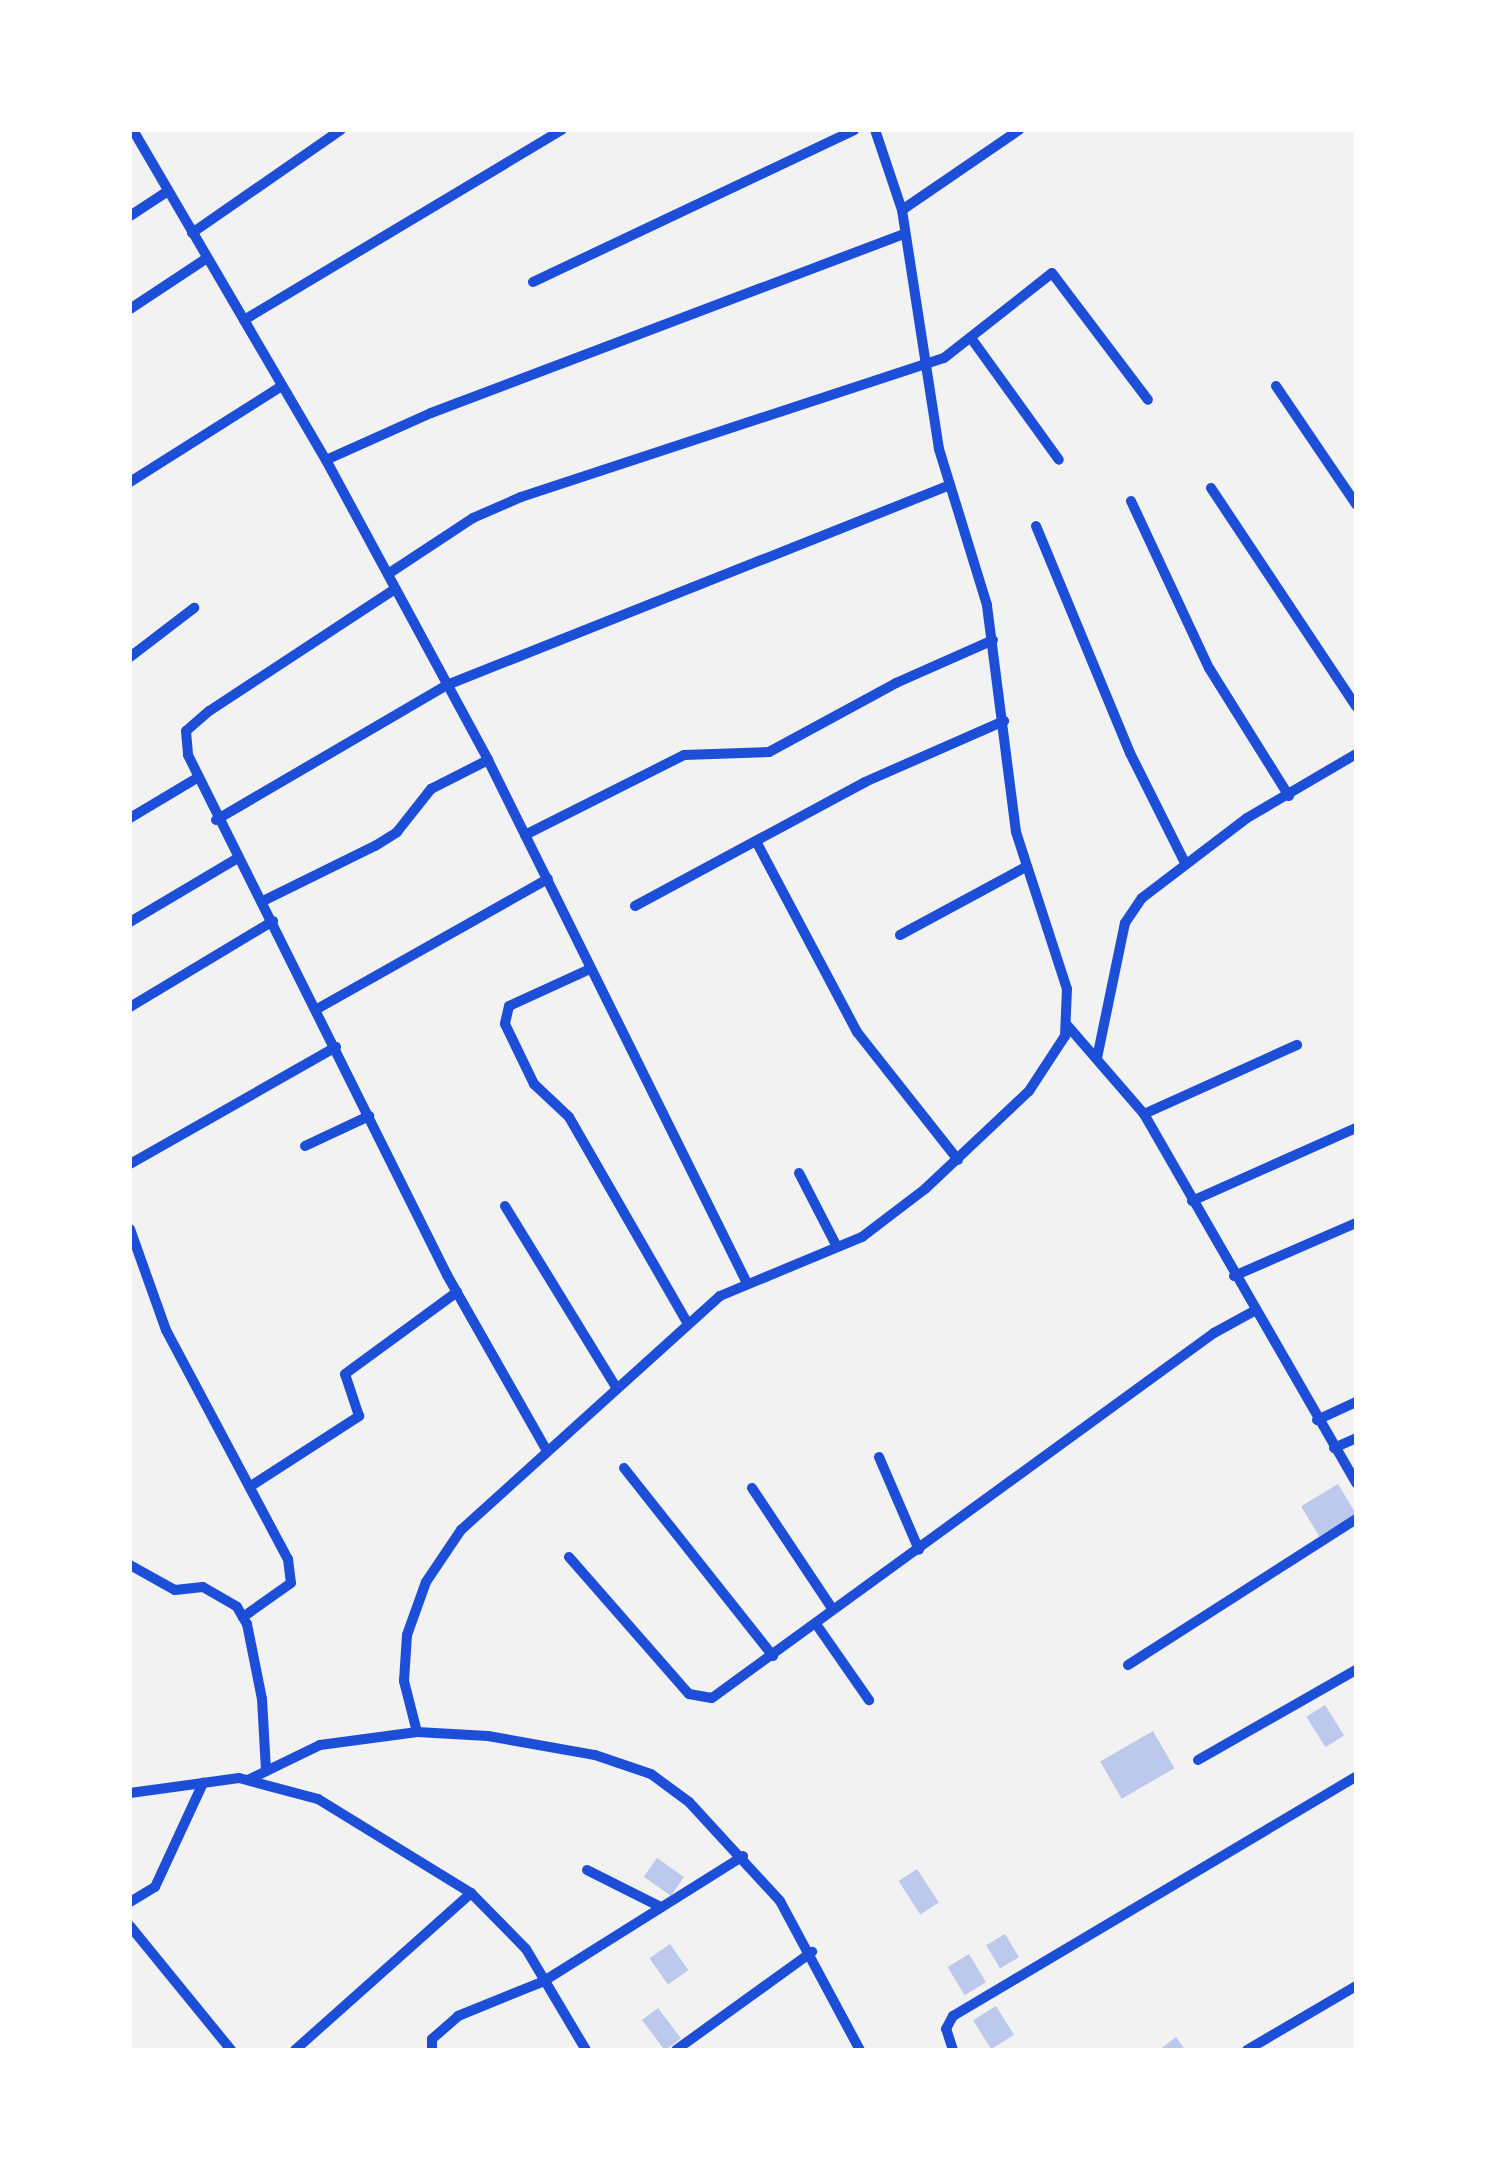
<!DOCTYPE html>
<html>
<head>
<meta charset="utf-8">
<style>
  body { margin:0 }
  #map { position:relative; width:1486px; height:2180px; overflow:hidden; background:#f2f2f2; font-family:"Archivo Narrow",sans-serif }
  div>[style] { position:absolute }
  .building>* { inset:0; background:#bdc9ec; transform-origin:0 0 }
  .minor>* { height:10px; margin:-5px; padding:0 5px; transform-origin:5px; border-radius:5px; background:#1d4ed8 }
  span { translate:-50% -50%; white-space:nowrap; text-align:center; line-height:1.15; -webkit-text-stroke:10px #fff; paint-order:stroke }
  .frame { position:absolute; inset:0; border:132px solid #fff; pointer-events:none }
</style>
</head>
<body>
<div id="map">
  <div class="building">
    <div style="left:1338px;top:1484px;width:35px;height:43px;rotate:59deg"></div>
    <div style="left:1325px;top:1705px;width:36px;height:22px;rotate:58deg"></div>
    <div style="left:1153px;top:1731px;width:43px;height:61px;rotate:60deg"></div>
    <div style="left:657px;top:1858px;width:33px;height:23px;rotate:35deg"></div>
    <div style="left:917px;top:1869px;width:40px;height:22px;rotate:57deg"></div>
    <div style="left:1005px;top:1934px;width:27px;height:22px;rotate:59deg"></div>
    <div style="left:670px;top:1944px;width:32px;height:25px;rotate:55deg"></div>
    <div style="left:969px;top:1954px;width:33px;height:25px;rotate:59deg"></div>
    <div style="left:996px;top:2006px;width:34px;height:27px;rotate:58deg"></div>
    <div style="left:658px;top:2008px;width:38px;height:20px;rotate:53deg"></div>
    <div style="clip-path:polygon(1176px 2037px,1184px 2048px,1159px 2050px)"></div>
  </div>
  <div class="minor">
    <div style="left:133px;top:130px;width:382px;rotate:59.7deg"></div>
    <div style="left:326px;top:460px;width:341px;rotate:61.6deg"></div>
    <div style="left:488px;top:760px;width:581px;rotate:63.66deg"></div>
    <div style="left:902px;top:210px;width:142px;rotate:-34.4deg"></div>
    <div style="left:130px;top:216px;width:45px;rotate:-33.3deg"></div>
    <div style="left:192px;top:233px;width:181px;rotate:-34.7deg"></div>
    <div style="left:533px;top:282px;width:355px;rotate:-25.3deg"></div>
    <div style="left:130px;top:309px;width:92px;rotate:-33.5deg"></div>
    <div style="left:244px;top:320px;width:370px;rotate:-30.9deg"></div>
    <div style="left:971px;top:338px;width:150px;rotate:54.2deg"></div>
    <div style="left:1276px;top:386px;width:143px;rotate:55.9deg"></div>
    <div style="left:326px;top:460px;width:115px;rotate:-24.1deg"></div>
    <div style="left:431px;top:413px;width:506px;rotate:-20.73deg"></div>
    <div style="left:130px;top:482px;width:180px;rotate:-32.3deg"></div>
    <div style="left:1211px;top:488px;width:262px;rotate:56.4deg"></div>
    <div style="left:1131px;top:501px;width:184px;rotate:65deg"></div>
    <div style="left:1209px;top:668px;width:151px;rotate:58deg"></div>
    <div style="left:1036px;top:526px;width:246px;rotate:67.5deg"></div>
    <div style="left:1130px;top:753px;width:121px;rotate:63.4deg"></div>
    <div style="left:388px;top:574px;width:102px;rotate:-33.4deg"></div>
    <div style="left:473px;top:518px;width:52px;rotate:-23.6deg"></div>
    <div style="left:521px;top:497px;width:445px;rotate:-18.2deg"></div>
    <div style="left:944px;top:358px;width:137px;rotate:-38.2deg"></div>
    <div style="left:1052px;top:273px;width:159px;rotate:52.9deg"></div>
    <div style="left:395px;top:589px;width:222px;rotate:146.7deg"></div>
    <div style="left:209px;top:711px;width:30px;rotate:139deg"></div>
    <div style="left:186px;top:731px;width:24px;rotate:85deg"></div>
    <div style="left:188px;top:755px;width:581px;rotate:63.52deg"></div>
    <div style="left:447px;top:1275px;width:200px;rotate:60.4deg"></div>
    <div style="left:130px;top:657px;width:81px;rotate:-37.4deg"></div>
    <div style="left:130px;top:818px;width:78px;rotate:-30.8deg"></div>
    <div style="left:216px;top:820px;width:268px;rotate:-30.3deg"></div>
    <div style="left:447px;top:685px;width:541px;rotate:-21.68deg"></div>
    <div style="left:525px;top:835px;width:178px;rotate:-26.7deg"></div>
    <div style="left:684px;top:755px;width:85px;rotate:-2deg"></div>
    <div style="left:769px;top:752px;width:145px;rotate:-28.5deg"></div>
    <div style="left:896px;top:683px;width:106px;rotate:-23.9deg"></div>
    <div style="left:758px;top:845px;width:212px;rotate:62.1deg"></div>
    <div style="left:857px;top:1032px;width:163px;rotate:51.7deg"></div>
    <div style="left:263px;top:901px;width:125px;rotate:-26.2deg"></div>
    <div style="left:375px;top:846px;width:26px;rotate:-32deg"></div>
    <div style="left:397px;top:832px;width:55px;rotate:-51.7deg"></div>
    <div style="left:431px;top:789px;width:64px;rotate:-27deg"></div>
    <div style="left:635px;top:906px;width:261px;rotate:-28.3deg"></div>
    <div style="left:865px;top:782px;width:152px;rotate:-23.7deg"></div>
    <div style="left:130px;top:922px;width:123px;rotate:-30.7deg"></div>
    <div style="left:900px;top:935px;width:141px;rotate:-28.4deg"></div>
    <div style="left:590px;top:969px;width:89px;rotate:155.4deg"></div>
    <div style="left:509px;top:1006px;width:18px;rotate:103deg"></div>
    <div style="left:505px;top:1024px;width:67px;rotate:64.2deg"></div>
    <div style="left:534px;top:1084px;width:48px;rotate:43.3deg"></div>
    <div style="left:569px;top:1117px;width:237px;rotate:60.1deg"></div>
    <div style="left:130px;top:1007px;width:167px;rotate:-31deg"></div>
    <div style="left:317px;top:1009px;width:265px;rotate:-29.4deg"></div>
    <div style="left:1067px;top:1025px;width:118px;rotate:49.1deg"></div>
    <div style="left:1144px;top:1114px;width:426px;rotate:60.1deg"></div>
    <div style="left:1097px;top:1058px;width:138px;rotate:-78.3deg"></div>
    <div style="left:1125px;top:923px;width:30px;rotate:-56deg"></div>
    <div style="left:1142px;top:898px;width:132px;rotate:-37.3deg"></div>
    <div style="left:1247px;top:818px;width:126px;rotate:-30.4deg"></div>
    <div style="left:1144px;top:1114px;width:168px;rotate:-24.3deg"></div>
    <div style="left:305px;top:1146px;width:71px;rotate:-25.1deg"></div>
    <div style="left:130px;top:1164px;width:237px;rotate:-29.6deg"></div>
    <div style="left:799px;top:1173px;width:83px;rotate:62.8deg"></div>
    <div style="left:1192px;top:1201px;width:180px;rotate:-24deg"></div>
    <div style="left:505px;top:1206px;width:212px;rotate:58.5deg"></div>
    <div style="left:130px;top:1229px;width:107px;rotate:70.4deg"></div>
    <div style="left:166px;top:1330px;width:259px;rotate:62deg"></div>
    <div style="left:288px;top:1559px;width:24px;rotate:83deg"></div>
    <div style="left:291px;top:1583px;width:59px;rotate:144.7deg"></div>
    <div style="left:1234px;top:1276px;width:133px;rotate:-23.5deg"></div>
    <div style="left:1317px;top:1420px;width:43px;rotate:-24.8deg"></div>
    <div style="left:1334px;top:1448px;width:24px;rotate:-24deg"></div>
    <div style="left:879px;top:1457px;width:101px;rotate:66.7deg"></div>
    <div style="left:624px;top:1468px;width:240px;rotate:51.6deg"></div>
    <div style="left:251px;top:1486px;width:129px;rotate:-32.9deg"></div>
    <div style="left:359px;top:1416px;width:44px;rotate:-108.4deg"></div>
    <div style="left:345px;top:1374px;width:139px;rotate:-36.2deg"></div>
    <div style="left:752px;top:1488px;width:146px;rotate:56.4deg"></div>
    <div style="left:569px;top:1557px;width:182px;rotate:48.8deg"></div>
    <div style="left:689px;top:1694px;width:23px;rotate:10deg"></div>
    <div style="left:712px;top:1698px;width:621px;rotate:-36.02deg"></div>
    <div style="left:1214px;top:1333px;width:46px;rotate:-28.8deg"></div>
    <div style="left:130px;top:1565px;width:51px;rotate:29.1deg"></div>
    <div style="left:175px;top:1590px;width:28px;rotate:-6deg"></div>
    <div style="left:203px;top:1587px;width:39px;rotate:30deg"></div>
    <div style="left:237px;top:1607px;width:20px;rotate:60deg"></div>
    <div style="left:247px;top:1624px;width:76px;rotate:78.7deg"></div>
    <div style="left:262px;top:1699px;width:72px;rotate:86.8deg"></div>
    <div style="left:816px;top:1624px;width:93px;rotate:55.1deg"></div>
    <div style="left:1128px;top:1665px;width:271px;rotate:-32.6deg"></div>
    <div style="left:417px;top:1732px;width:53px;rotate:-104.3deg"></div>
    <div style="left:404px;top:1681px;width:46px;rotate:-86.3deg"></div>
    <div style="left:407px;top:1635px;width:56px;rotate:-70.3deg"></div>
    <div style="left:426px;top:1582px;width:63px;rotate:-56.1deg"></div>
    <div style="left:461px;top:1530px;width:349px;rotate:-42.1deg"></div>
    <div style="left:720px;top:1296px;width:154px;rotate:-22.6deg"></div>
    <div style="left:862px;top:1237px;width:79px;rotate:-37.3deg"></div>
    <div style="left:925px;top:1189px;width:143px;rotate:-43.3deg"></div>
    <div style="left:1029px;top:1091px;width:66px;rotate:-56.8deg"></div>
    <div style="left:1065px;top:1036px;width:47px;rotate:-87.6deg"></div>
    <div style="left:1067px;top:989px;width:165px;rotate:-108deg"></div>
    <div style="left:1016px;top:832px;width:229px;rotate:-97.3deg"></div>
    <div style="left:987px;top:605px;width:163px;rotate:-107.1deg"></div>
    <div style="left:939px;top:449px;width:242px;rotate:-98.8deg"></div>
    <div style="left:902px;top:210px;width:84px;rotate:-108.6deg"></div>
    <div style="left:1198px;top:1760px;width:182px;rotate:-29.7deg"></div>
    <div style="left:248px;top:1780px;width:80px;rotate:-25.9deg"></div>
    <div style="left:320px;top:1745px;width:98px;rotate:-7.6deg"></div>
    <div style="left:417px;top:1732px;width:71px;rotate:3.2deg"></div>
    <div style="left:488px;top:1736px;width:109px;rotate:10.1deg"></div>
    <div style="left:595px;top:1755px;width:59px;rotate:18.7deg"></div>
    <div style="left:651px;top:1774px;width:47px;rotate:36.4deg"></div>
    <div style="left:689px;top:1802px;width:134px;rotate:47.4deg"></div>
    <div style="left:780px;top:1901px;width:169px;rotate:61.8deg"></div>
    <div style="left:130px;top:1793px;width:110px;rotate:-7.8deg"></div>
    <div style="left:239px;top:1778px;width:82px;rotate:14.9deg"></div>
    <div style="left:318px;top:1799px;width:180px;rotate:31.6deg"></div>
    <div style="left:471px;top:1893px;width:78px;rotate:45.5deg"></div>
    <div style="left:526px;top:1949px;width:117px;rotate:59.3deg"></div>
    <div style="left:587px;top:1870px;width:83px;rotate:26.6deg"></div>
    <div style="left:130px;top:1902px;width:29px;rotate:-31deg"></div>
    <div style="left:155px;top:1887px;width:115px;rotate:-65.2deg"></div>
    <div style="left:130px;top:1926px;width:160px;rotate:50.8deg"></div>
    <div style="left:295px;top:2050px;width:236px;rotate:-41.7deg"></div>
    <div style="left:432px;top:2050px;width:11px;rotate:-90deg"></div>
    <div style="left:432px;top:2039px;width:35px;rotate:-41deg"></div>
    <div style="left:458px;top:2016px;width:93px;rotate:-22.1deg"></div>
    <div style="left:544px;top:1981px;width:235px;rotate:-32.1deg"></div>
    <div style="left:676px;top:2050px;width:168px;rotate:-35.8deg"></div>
    <div style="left:953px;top:2050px;width:22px;rotate:-108deg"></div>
    <div style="left:946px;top:2029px;width:15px;rotate:-62deg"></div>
    <div style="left:953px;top:2016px;width:469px;rotate:-30.7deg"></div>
    <div style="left:1247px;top:2050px;width:126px;rotate:-30.4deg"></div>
  </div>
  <div class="frame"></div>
</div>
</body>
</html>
